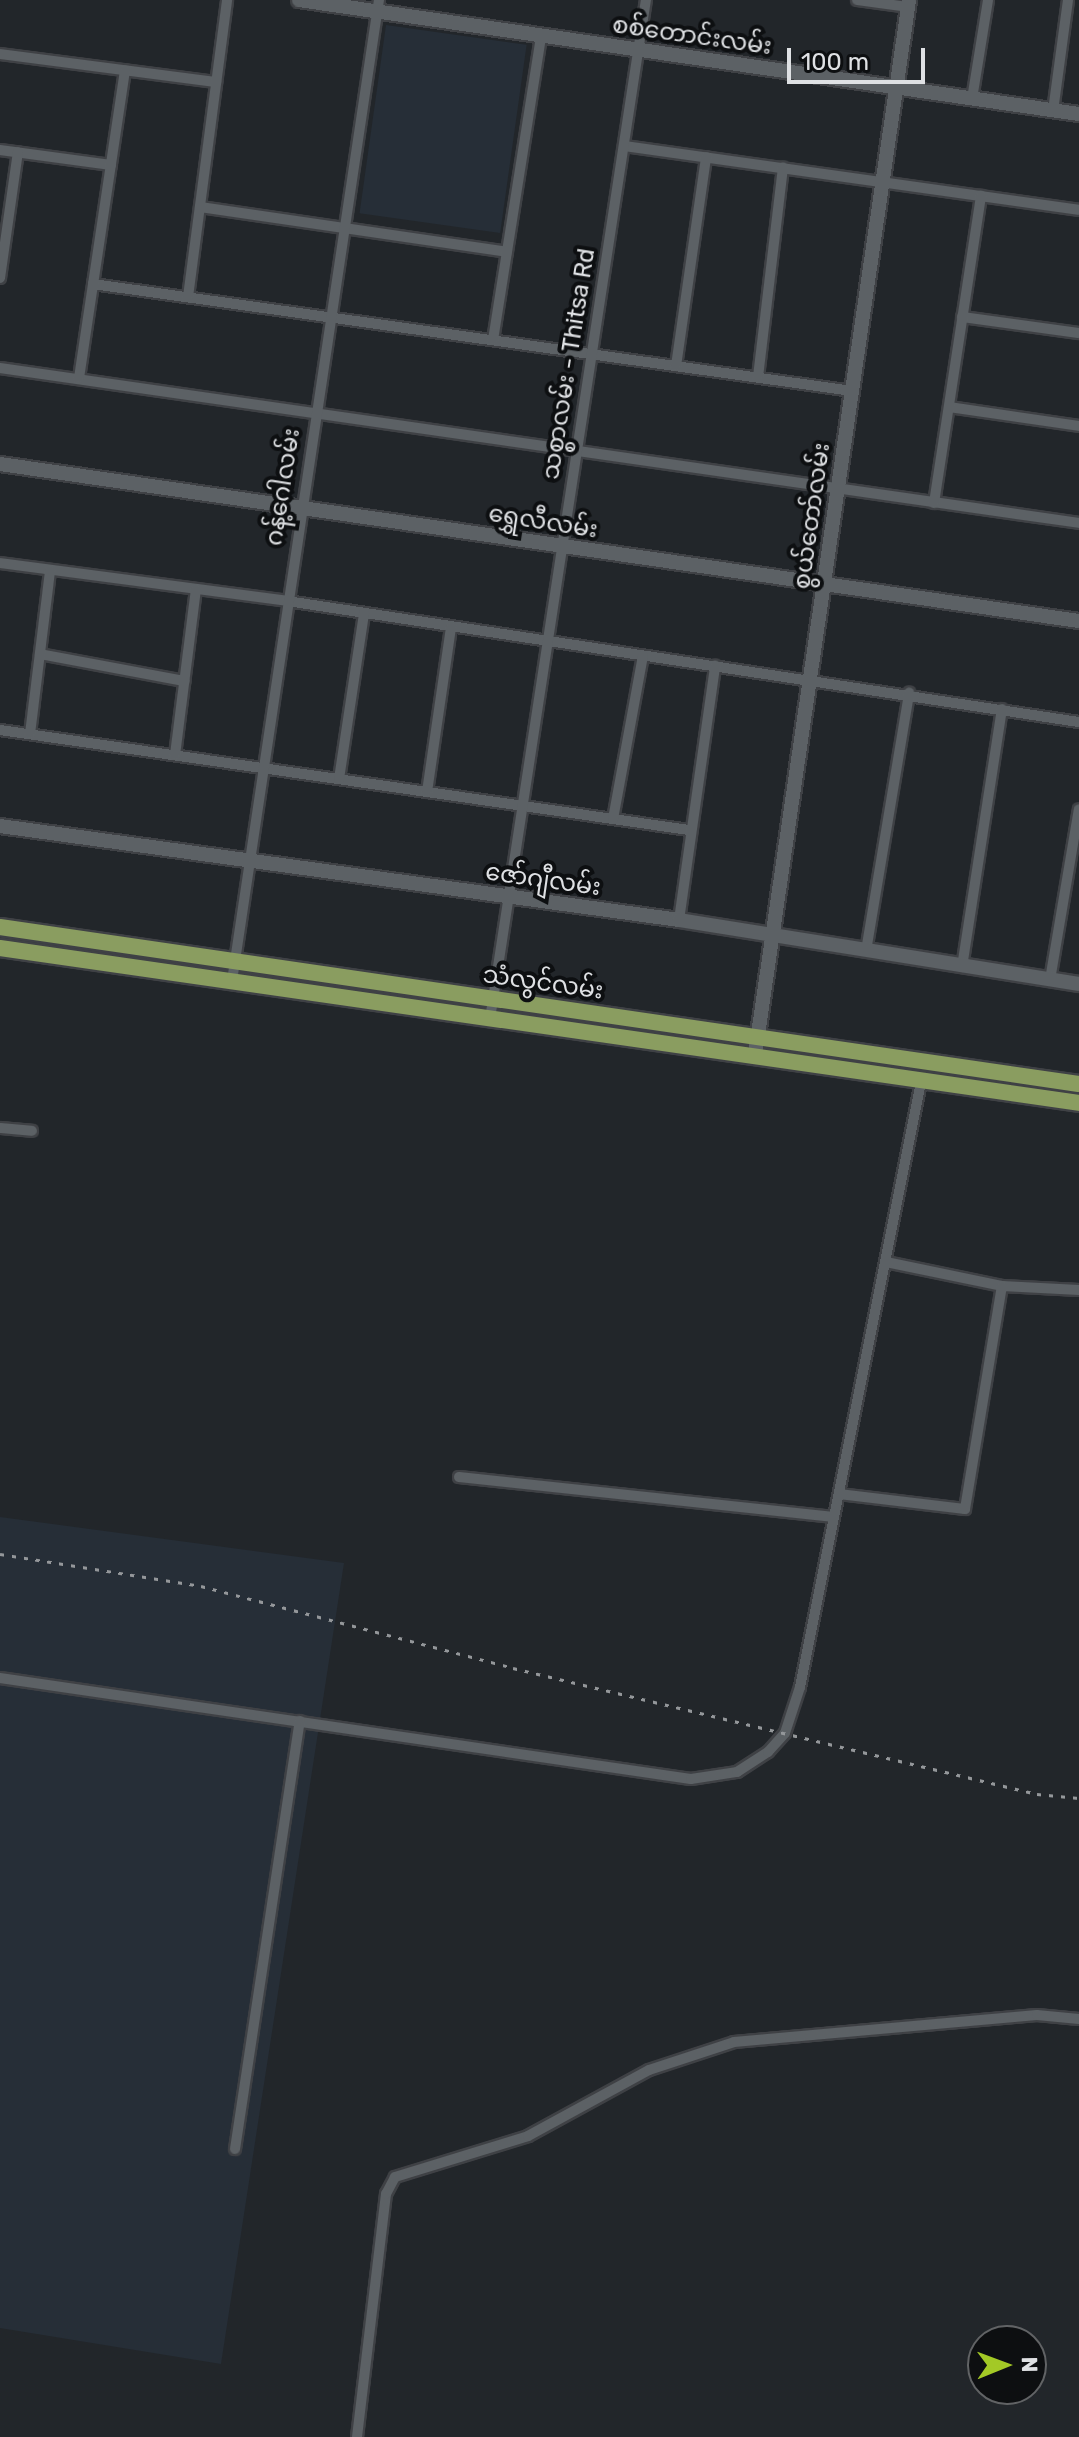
<!DOCTYPE html>
<html>
<head>
<meta charset="utf-8">
<style>
  body { margin:0 }
  #map { position:relative; width:1079px; height:2437px; overflow:hidden; background:#22262a; font-family:Rubik,"Noto Sans Myanmar",sans-serif }
  div>[style] { position:absolute }
  .built>* { inset:0; background:#262e37; transform-origin:0 0 }
  .roads { filter:drop-shadow(2px 0 #3f4145) drop-shadow(-2px 0 #3f4145) drop-shadow(0 2px #3f4145) drop-shadow(0 -2px #3f4145) }
  .minor>* { height:10px; margin:-5px; padding:0 5px; transform-origin:5px; border-radius:5px; background:#5c6165 }
  .tertiary>* { height:14px; margin:-7px; padding:0 7px; transform-origin:7px; border-radius:7px; background:#5c6165 }
  .primary>* { height:16px; margin:-8px; padding:0 8px; transform-origin:8px; border-radius:8px; background:#8a9d60 }
  .rail>* { height:3px; margin-top:-1.5px; transform-origin:0; background:repeating-linear-gradient(90deg,#94979a 0 4px,transparent 0 12px) }
  span { translate:-50% -50%; white-space:nowrap; text-align:center; line-height:1.15; -webkit-text-stroke:8px #0d0f11; paint-order:stroke }
  .street-label { font-size:24px; color:#dfe1e4 }
  .north { position:absolute; left:967px; top:2325px; width:80px; height:80px; box-sizing:border-box; background:#0d0f11; border:2px solid #616365; border-radius:50%; rotate:89deg; font-size:22px; font-weight:700; line-height:32px; text-align:center; color:#dfe1e4 }
  .north::after { content:''; display:block; margin:auto; width:28px; height:36px; background:#a3c926; clip-path:polygon(50% 0,100% 100%,50% 72%,0 100%) }
  .scale { position:absolute; left:787px; top:48px; width:138px; height:36px; box-sizing:border-box; border:4px solid #dfe1e4; border-top:0; padding-left:10px; font-size:24px; line-height:28px; white-space:nowrap; color:#dfe1e4; -webkit-text-stroke:6px #0d0f11; paint-order:stroke }
</style>
</head>
<body>
<div id="map">
  <div class="built">
    <div style="left:386px;top:25px;width:142px;height:190px;rotate:8deg"></div>
    <div style="clip-path:polygon(0 1517px,344px 1563px,221px 2364px,0 2328px)"></div>
  </div>
  <div class="roads">
    <div class="minor">
      <div style="left:857px;top:0;width:51px;rotate:7.8deg"></div>
      <div style="left:0;top:54px;width:218px;rotate:7.4deg"></div>
      <div style="left:972px;top:99px;width:100px;rotate:-80.8deg"></div>
      <div style="left:1053px;top:111px;width:112px;rotate:-82.3deg"></div>
      <div style="left:624px;top:146px;width:459px;rotate:8deg"></div>
      <div style="left:0;top:150px;width:112px;rotate:7.7deg"></div>
      <div style="left:200px;top:207px;width:310px;rotate:8.3deg"></div>
      <div style="left:0;top:278px;width:127px;rotate:-81.9deg"></div>
      <div style="left:93px;top:284px;width:767px;rotate:8.02deg"></div>
      <div style="left:188px;top:297px;width:300px;rotate:-82.5deg"></div>
      <div style="left:962px;top:317px;width:118px;rotate:7.8deg"></div>
      <div style="left:493px;top:340px;width:308px;rotate:-81deg"></div>
      <div style="left:676px;top:366px;width:211px;rotate:-81.8deg"></div>
      <div style="left:0;top:368px;width:1090px;rotate:8.17deg"></div>
      <div style="left:758px;top:377px;width:211px;rotate:-83.2deg"></div>
      <div style="left:79px;top:378px;width:311px;rotate:-81.5deg"></div>
      <div style="left:949px;top:407px;width:131px;rotate:8.3deg"></div>
      <div style="left:934px;top:503px;width:311px;rotate:-81.3deg"></div>
      <div style="left:0;top:563px;width:290px;rotate:7.5deg"></div>
      <div style="left:287px;top:601px;width:801px;rotate:8.69deg"></div>
      <div style="left:40px;top:654px;width:147px;rotate:10.6deg"></div>
      <div style="left:0;top:730px;width:696px;rotate:8.26deg"></div>
      <div style="left:30px;top:734px;width:165px;rotate:-83deg"></div>
      <div style="left:175px;top:755px;width:167px;rotate:-82.8deg"></div>
      <div style="left:339px;top:779px;width:168px;rotate:-81.4deg"></div>
      <div style="left:427px;top:792px;width:167px;rotate:-81.7deg"></div>
      <div style="left:613px;top:819px;width:166px;rotate:-79.6deg"></div>
      <div style="left:679px;top:920px;width:257px;rotate:-81.9deg"></div>
      <div style="left:866px;top:951px;width:262px;rotate:-80.5deg"></div>
      <div style="left:962px;top:967px;width:261px;rotate:-81.2deg"></div>
      <div style="left:1050px;top:980px;width:173px;rotate:-80.4deg"></div>
      <div style="left:232px;top:981px;width:992px;rotate:-81.48deg"></div>
      <div style="left:490px;top:1019px;width:1031px;rotate:-81.3deg"></div>
      <div style="left:0;top:1128px;width:32px;rotate:5deg"></div>
      <div style="left:886px;top:1262px;width:118px;rotate:11.7deg"></div>
      <div style="left:1002px;top:1286px;width:77px;rotate:3deg"></div>
      <div style="left:459px;top:1477px;width:377px;rotate:6.1deg"></div>
      <div style="left:839px;top:1494px;width:127px;rotate:6.8deg"></div>
      <div style="left:965px;top:1509px;width:226px;rotate:-80.6deg"></div>
      <div style="left:0;top:1678px;width:698px;rotate:8.32deg"></div>
      <div style="left:691px;top:1779px;width:47px;rotate:-8.7deg"></div>
      <div style="left:737px;top:1772px;width:37px;rotate:-33deg"></div>
      <div style="left:768px;top:1752px;width:25px;rotate:-48deg"></div>
      <div style="left:785px;top:1733px;width:48px;rotate:-71.9deg"></div>
      <div style="left:800px;top:1687px;width:617px;rotate:-78.69deg"></div>
      <div style="left:235px;top:2149px;width:433px;rotate:-81.4deg"></div>
      <div style="left:357px;top:2437px;width:245px;rotate:-83.2deg"></div>
      <div style="left:386px;top:2194px;width:19px;rotate:-62deg"></div>
      <div style="left:395px;top:2177px;width:139px;rotate:-17.1deg"></div>
      <div style="left:528px;top:2136px;width:138px;rotate:-28.6deg"></div>
      <div style="left:649px;top:2070px;width:89px;rotate:-18.2deg"></div>
      <div style="left:734px;top:2042px;width:304px;rotate:-5.1deg"></div>
      <div style="left:1037px;top:2015px;width:42px;rotate:5.4deg"></div>
    </div>
    <div class="tertiary">
      <div style="left:299px;top:0;width:788px;rotate:8.32deg"></div>
      <div style="left:0;top:464px;width:1090px;rotate:8.28deg"></div>
      <div style="left:0;top:826px;width:685px;rotate:7.88deg"></div>
      <div style="left:679px;top:920px;width:405px;rotate:9.1deg"></div>
      <div style="left:756px;top:1048px;width:1059px;rotate:-81.69deg"></div>
    </div>
    <div class="primary">
      <div style="left:0;top:927px;width:1090px;rotate:8.28deg"></div>
      <div style="left:0;top:948px;width:1090px;rotate:8.17deg"></div>
    </div>
  </div>
  <div class="rail">
    <div style="left:0;top:1554px;width:204px;rotate:9deg"></div>
    <div style="left:201px;top:1586px;width:323px;rotate:14.7deg"></div>
    <div style="left:513px;top:1668px;width:539px;rotate:13.52deg"></div>
    <div style="left:1037px;top:1794px;width:42px;rotate:5.4deg"></div>
  </div>
  <div class="street-label">
    <span style="left:692px;top:36px;rotate:8deg">စစ်တောင်းလမ်း</span>
    <span style="left:569px;top:364px;rotate:-81deg">သစ္စာလမ်း - Thitsa Rd</span>
    <span style="left:283px;top:487px;rotate:-81deg">ဂန့်ဂေါလမ်း</span>
    <span style="left:812px;top:516px;rotate:-82deg">စွယ်တော်လမ်း</span>
    <span style="left:543px;top:522px;rotate:9deg">ရွှေလီလမ်း</span>
    <span style="left:543px;top:880px;rotate:8deg">ဇော်ဂျီလမ်း</span>
    <span style="left:543px;top:983px;rotate:8deg">သံလွင်လမ်း</span>
  </div>
  <div class="north">N</div>
  <div class="scale">100 m</div>
</div>
</body>
</html>
